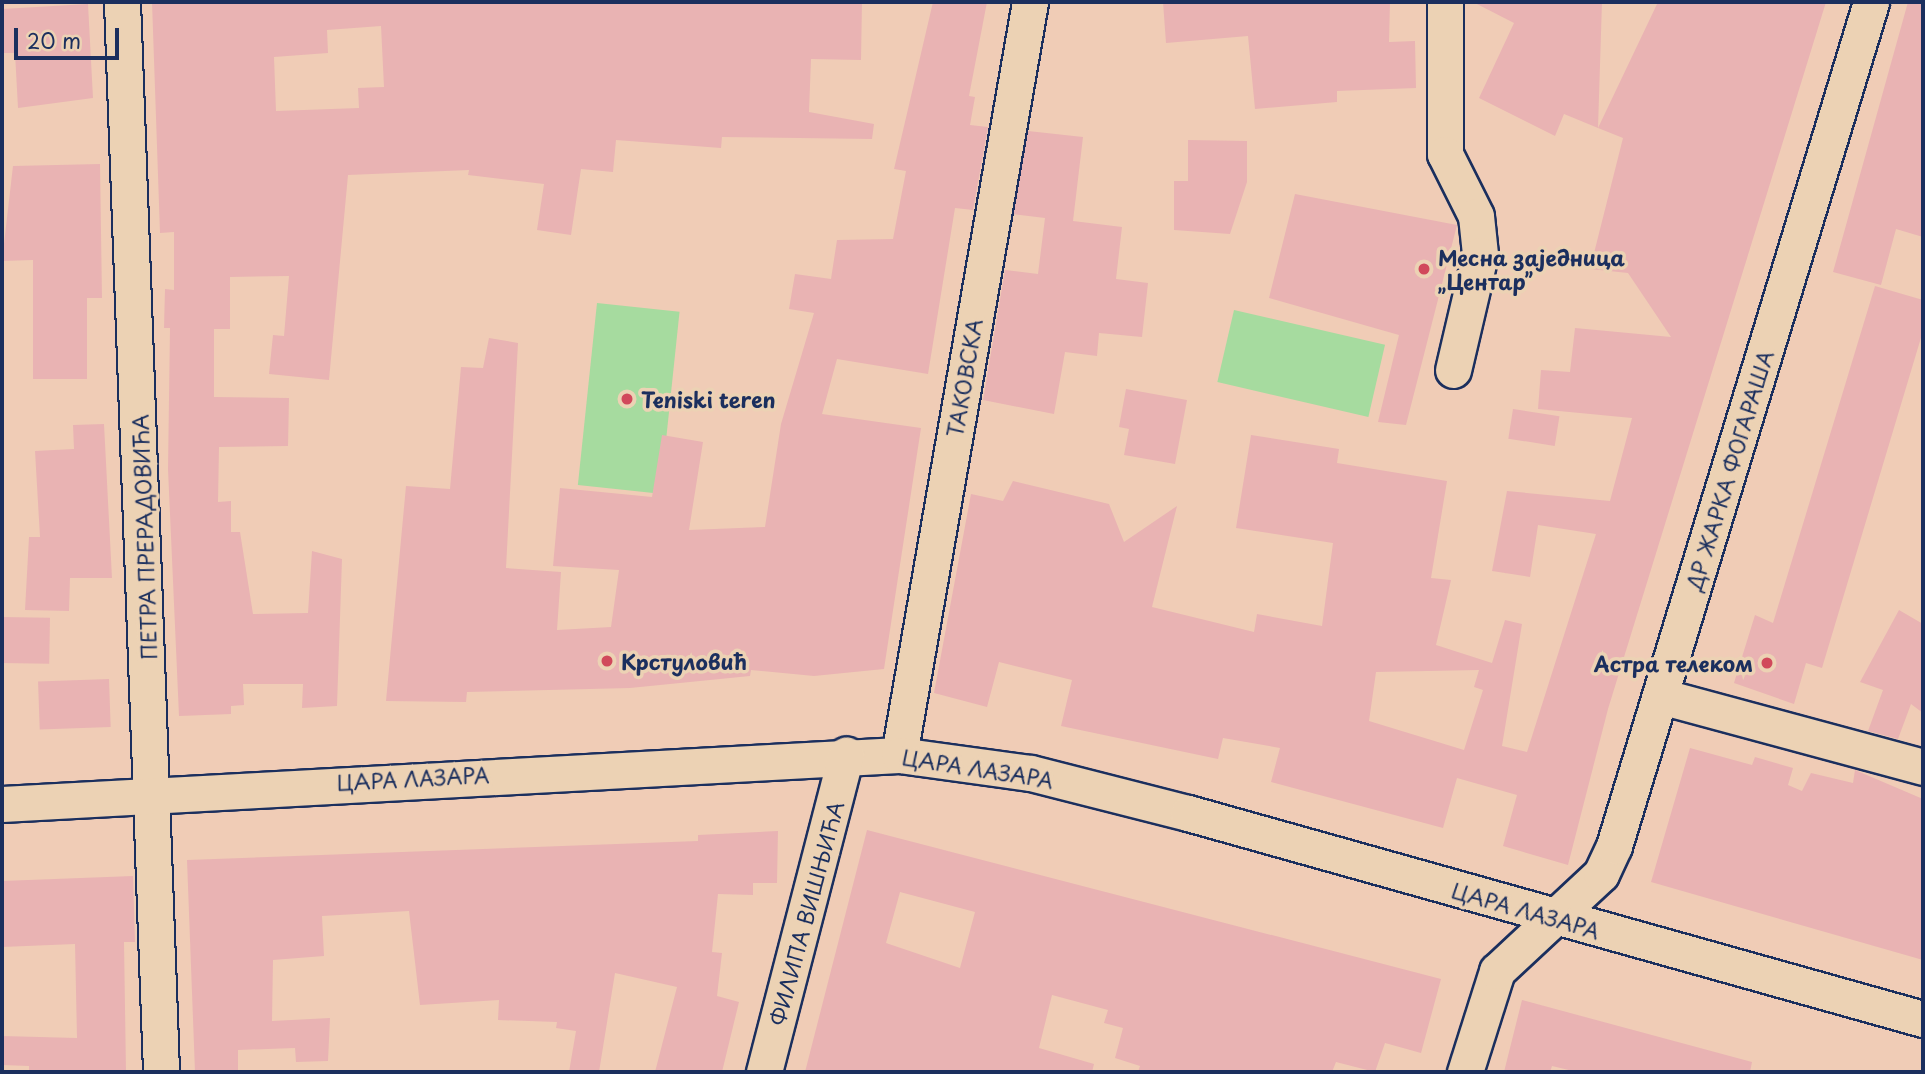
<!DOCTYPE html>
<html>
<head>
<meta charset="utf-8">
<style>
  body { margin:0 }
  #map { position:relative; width:1925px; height:1074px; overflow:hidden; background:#f0ccb6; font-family:"Playpen Sans",sans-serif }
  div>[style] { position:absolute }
  .green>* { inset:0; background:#a6db9f; transform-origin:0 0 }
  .building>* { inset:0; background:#e9b3b3; transform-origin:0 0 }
  .roads { filter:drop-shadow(2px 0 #1b2f5e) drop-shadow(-2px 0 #1b2f5e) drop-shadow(0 2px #1b2f5e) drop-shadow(0 -2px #1b2f5e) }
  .street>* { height:35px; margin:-17.5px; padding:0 17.5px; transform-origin:17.5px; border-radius:17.5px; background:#ecd2b4 }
  .dots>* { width:19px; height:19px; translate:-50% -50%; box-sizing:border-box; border:4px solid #ecd2b4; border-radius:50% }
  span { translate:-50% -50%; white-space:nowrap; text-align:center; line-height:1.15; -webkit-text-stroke:7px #ecd2b4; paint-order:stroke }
  .poi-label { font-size:21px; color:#1b2f5e; font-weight:700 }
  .left { translate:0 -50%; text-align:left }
  .right { translate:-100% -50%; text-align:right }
  .street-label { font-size:21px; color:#1b2f5e }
  .frame { position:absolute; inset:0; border:4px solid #1b2f5e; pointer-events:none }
  .scale { position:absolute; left:14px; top:28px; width:105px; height:32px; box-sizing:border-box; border:4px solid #1b2f5e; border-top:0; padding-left:9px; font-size:21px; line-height:24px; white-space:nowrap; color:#1b2f5e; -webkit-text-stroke:5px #ecd2b4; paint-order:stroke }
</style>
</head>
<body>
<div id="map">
  <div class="green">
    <div style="left:597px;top:303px;width:83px;height:183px;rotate:6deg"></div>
    <div style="left:1234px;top:310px;width:155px;height:74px;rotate:13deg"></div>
  </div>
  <div class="building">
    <div style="clip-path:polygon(evenodd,152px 2px,862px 2px,861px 60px,811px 59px,809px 112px,874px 124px,872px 139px,722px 137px,721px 148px,616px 140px,613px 172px,581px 169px,571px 235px,537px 230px,544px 184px,468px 175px,469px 170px,348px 175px,329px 380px,269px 374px,273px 335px,284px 336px,289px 276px,230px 277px,230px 329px,214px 329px,214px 397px,289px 398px,288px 446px,219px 447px,218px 502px,231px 501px,231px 532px,240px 532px,253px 614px,308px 613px,312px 551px,342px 559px,337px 706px,302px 708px,303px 684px,243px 684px,244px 705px,231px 706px,231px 714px,179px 716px,168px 469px,170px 328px,164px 328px,165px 289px,174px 290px,174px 232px,160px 233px,152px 2px,381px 26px,384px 87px,358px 88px,359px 108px,276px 111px,274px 57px,328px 53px,327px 30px,381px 26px)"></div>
    <div style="clip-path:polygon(933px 2px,987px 2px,969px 96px,975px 97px,970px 125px,988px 127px,973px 210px,955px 208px,928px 374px,837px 359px,822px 414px,921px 428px,884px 669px,814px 676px,751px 670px,750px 676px,630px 688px,467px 692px,466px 702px,386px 701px,406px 486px,450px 489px,461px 367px,483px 368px,489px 338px,518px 343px,506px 568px,561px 572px,557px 630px,611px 627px,619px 570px,553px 566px,560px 488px,652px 497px,662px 435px,703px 442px,689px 530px,765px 527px,781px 424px,814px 313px,789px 309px,795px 274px,831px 279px,837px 240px,893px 239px,906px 171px,894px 169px)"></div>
    <div style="clip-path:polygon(1163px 2px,1390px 2px,1389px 42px,1415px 41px,1416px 88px,1337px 91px,1337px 102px,1255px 109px,1248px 36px,1166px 43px)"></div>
    <div style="clip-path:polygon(1473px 2px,1602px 2px,1598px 128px,1564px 114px,1555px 136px,1479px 98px,1514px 23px)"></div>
    <div style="clip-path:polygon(evenodd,1658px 2px,1826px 2px,1608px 709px,1568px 865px,1503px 846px,1517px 795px,1457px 778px,1443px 828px,1271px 782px,1280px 748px,1223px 738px,1218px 759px,1061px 726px,1072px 680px,999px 662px,987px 707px,934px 693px,971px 494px,1003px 501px,1013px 481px,1109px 504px,1124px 542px,1177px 506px,1152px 607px,1254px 632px,1257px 614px,1322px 626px,1333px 543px,1236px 528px,1251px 435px,1339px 449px,1337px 463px,1447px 481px,1431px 578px,1451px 580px,1436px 645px,1492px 663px,1505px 620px,1522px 624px,1502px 746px,1527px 752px,1596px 534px,1538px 525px,1530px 577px,1492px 571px,1507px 491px,1610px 501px,1632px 418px,1538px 409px,1541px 370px,1570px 372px,1575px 328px,1671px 337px,1628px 273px,1590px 269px,1623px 138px,1598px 128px,1658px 2px,1479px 670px,1474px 687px,1483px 690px,1464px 750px,1369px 721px,1376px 672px,1479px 670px)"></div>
    <div style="clip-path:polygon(1908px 2px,1923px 2px,1923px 237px,1896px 229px,1881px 285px,1833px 272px)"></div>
    <div style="clip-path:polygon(88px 4px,93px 98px,18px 108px,15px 53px,2px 53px,2px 9px)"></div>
    <div style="clip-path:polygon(1028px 131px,1083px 137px,1073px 221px,1122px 227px,1116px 279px,1148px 283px,1142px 337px,1099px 333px,1097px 356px,1065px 352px,1054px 414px,983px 400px,1005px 270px,1038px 274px,1045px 218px,1013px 214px)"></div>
    <div style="clip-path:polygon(1188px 140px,1247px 141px,1247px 182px,1230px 234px,1174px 230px,1174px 181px,1188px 181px)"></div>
    <div style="clip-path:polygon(100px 164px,102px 298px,87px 298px,87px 379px,33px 379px,33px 260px,2px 261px,13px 166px)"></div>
    <div style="clip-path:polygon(1295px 194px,1457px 225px,1406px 425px,1378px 422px,1399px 335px,1269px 298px)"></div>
    <div style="clip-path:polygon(1875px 286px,1923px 300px,1923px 331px,1822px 668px,1806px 663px,1794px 704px,1734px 683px,1755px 615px,1773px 623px)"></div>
    <div style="clip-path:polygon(1126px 389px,1187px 400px,1175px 464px,1124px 455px,1129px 429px,1119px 427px)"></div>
    <div style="left:1513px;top:409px;width:47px;height:30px;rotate:9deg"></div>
    <div style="clip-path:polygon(104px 424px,112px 578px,70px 578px,69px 611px,25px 610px,29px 537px,40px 537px,35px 451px,74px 449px,73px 425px)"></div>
    <div style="clip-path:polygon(1899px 610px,1923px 624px,1923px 713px,1911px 704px,1898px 739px,1868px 731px,1883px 690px,1860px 682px)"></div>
    <div style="left:2px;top:617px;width:48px;height:46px;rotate:1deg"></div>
    <div style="left:109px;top:679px;width:48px;height:71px;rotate:88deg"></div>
    <div style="clip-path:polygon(1690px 748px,1752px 765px,1755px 757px,1793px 768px,1788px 785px,1802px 791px,1811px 773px,1853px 783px,1855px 770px,1923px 799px,1923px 960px,1651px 882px)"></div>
    <div style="clip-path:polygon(evenodd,867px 830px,1441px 979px,1421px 1053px,1385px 1043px,1375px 1072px,1336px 1062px,1332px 1072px,1138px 1072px,1140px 1066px,1115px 1058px,1123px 1028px,1104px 1023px,1108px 1010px,1052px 995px,1039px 1048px,1094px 1064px,1092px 1072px,805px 1072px,867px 830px,900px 892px,975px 912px,960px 968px,886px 943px,900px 892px)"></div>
    <div style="clip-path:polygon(778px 831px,777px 883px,753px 883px,753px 895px,718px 894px,712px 952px,722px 953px,717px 996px,739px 1002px,722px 1072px,655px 1072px,677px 987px,615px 973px,599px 1072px,569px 1072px,576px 1031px,556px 1028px,557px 1022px,498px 1020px,499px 1000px,420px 1005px,409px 911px,322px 916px,324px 956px,273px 960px,272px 1021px,330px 1018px,328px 1061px,296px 1062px,295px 1048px,238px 1050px,238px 1072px,195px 1072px,187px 860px,698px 841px,698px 835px)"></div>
    <div style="clip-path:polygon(133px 876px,135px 942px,124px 942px,126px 1072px,29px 1072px,29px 1066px,2px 1065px,2px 1036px,77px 1038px,75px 944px,2px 947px,2px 881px)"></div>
    <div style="clip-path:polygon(1522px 1000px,1752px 1062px,1750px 1072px,1577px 1072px,1552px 1066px,1550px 1072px,1504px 1072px)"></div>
  </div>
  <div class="roads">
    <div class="street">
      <div style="left:122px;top:2px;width:1071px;rotate:87.91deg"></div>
      <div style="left:1445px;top:2px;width:152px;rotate:90deg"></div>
      <div style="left:1445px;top:154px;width:69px;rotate:63.4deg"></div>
      <div style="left:1476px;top:216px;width:39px;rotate:84deg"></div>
      <div style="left:1480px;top:255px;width:118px;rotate:103.2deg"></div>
      <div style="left:1660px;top:696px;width:272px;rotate:15.1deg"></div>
      <div style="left:899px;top:755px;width:764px;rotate:-80.13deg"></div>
      <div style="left:2px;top:804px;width:898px;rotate:-3.13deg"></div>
      <div style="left:899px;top:755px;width:133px;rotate:7.8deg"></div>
      <div style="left:1031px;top:773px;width:162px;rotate:14.3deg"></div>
      <div style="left:1188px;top:813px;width:763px;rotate:15.66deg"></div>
      <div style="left:764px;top:1072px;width:328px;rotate:-75.5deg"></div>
      <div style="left:1465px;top:1072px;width:106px;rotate:-72.4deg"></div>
      <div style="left:1497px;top:971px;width:142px;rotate:-43deg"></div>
      <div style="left:1601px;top:874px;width:31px;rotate:-65deg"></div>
      <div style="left:1614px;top:846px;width:882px;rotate:-73.06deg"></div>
    </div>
  </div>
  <div class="dots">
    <div style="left:1424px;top:269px;background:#d1495b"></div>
    <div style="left:627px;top:399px;background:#d1495b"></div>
    <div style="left:607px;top:661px;background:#d1495b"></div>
    <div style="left:1767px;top:663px;background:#d1495b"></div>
  </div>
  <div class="poi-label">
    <span class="left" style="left:1438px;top:269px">Месна заједница<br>„Центар”</span>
    <span class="left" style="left:641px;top:399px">Teniski teren</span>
    <span class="left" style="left:621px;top:661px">Крстуловић</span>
    <span class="right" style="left:1753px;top:663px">Астра телеком</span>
  </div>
  <div class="street-label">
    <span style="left:964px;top:378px;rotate:-80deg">ТАКОВСКА</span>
    <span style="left:1729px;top:470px;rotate:-73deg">ДР ЖАРКА ФОГАРАША</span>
    <span style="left:144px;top:537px;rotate:-92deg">ПЕТРА ПРЕРАДОВИЋА</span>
    <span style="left:978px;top:768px;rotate:9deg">ЦАРА ЛАЗАРА</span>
    <span style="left:413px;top:778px;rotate:-3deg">ЦАРА ЛАЗАРА</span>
    <span style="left:1526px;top:910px;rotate:16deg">ЦАРА ЛАЗАРА</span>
    <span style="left:806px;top:913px;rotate:-75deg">ФИЛИПА ВИШЊИЋА</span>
  </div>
  <div class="frame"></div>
  <div class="scale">20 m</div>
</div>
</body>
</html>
